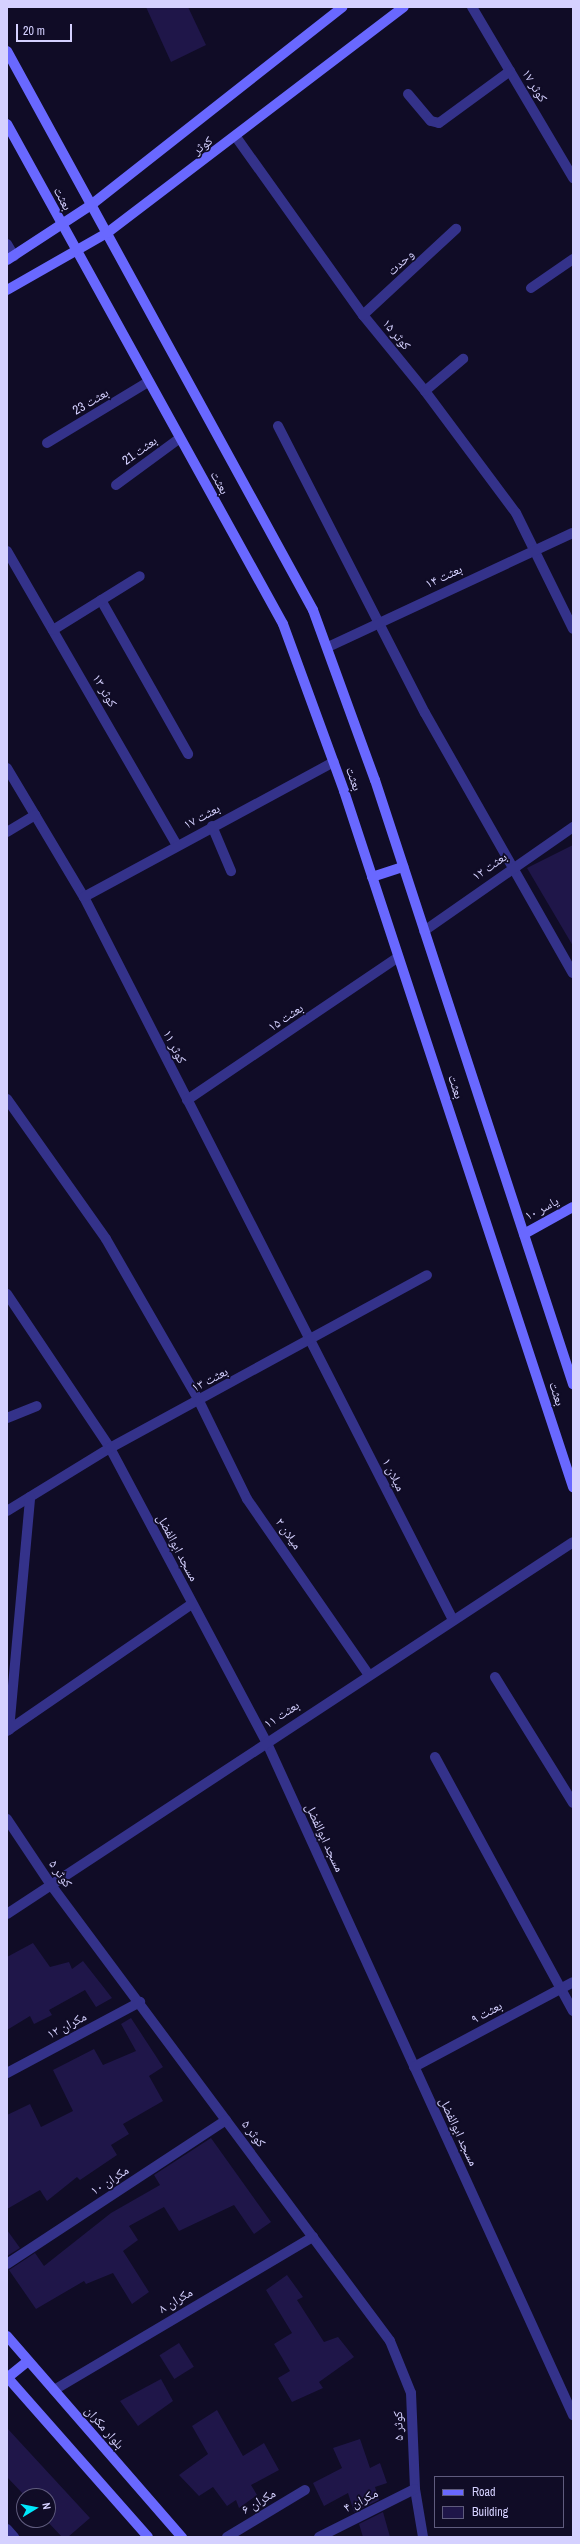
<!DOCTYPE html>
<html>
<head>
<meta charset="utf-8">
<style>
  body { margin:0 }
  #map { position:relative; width:580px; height:2544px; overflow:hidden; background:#100c26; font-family:"Archivo Narrow","Noto Naskh Arabic",sans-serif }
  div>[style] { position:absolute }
  .building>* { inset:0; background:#1f1649; transform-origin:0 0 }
  .street>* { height:10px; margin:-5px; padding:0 5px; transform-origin:5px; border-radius:5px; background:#34328a }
  .secondary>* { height:10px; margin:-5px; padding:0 5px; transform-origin:5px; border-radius:5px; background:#6968ff }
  span { translate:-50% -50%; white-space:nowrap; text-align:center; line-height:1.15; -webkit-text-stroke:3.5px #100c26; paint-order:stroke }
  .street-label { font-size:13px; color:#d5d1ff }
  .frame { position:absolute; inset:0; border:8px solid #d5d1ff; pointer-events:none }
  .legend { position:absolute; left:434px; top:2476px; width:130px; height:52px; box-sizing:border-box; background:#100c26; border:1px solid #5f5b7d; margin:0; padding:5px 7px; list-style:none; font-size:12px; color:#d5d1ff }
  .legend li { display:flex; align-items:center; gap:8px; height:20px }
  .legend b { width:20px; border:1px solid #5f5b7d }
  .north { position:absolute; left:16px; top:2488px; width:40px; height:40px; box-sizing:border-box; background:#100c26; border:1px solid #5f5b7d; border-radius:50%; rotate:80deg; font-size:11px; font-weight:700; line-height:16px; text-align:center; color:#d5d1ff }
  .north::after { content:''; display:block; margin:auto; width:14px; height:18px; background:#00e8fc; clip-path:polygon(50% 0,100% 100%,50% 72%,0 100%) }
  .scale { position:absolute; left:16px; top:24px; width:56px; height:18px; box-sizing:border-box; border:2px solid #d5d1ff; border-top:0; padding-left:5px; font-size:12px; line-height:14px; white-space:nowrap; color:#d5d1ff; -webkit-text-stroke:3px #100c26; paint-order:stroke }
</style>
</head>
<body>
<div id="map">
  <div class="building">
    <div style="clip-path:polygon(146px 7px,188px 7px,206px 45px,171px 62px)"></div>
    <div style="clip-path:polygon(573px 845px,573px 946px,527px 868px)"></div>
    <div style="clip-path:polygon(33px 1943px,50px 1967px,69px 1962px,72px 1969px,83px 1961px,112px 1998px,96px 2007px,85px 1990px,49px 2010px,52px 2015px,34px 2024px,30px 2016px,7px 2030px,7px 1957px)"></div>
    <div style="clip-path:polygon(131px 2018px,163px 2067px,149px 2076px,163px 2101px,123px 2124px,129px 2134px,111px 2145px,117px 2155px,80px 2180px,77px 2177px,47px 2201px,40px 2190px,7px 2209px,7px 2115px,30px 2104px,41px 2127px,73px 2111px,53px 2070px,94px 2049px,103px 2065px,136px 2051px,121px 2024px)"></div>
    <div style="clip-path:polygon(211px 2138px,271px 2222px,254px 2234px,234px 2205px,179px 2231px,164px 2207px,129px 2226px,138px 2240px,123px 2251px,149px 2292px,132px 2304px,113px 2273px,86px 2284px,84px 2281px,36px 2309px,9px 2270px,35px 2253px,44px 2266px,111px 2213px,160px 2185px,154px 2175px)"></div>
    <div style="clip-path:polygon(7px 2230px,20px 2248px,7px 2256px)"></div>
    <div style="clip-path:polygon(287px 2275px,303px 2297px,297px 2300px,324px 2342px,338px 2337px,354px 2357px,319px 2382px,323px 2388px,292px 2402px,278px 2378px,290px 2371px,274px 2344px,292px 2333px,266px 2290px)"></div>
    <div style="left:179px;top:2343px;width:28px;height:23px;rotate:58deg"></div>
    <div style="clip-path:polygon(161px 2379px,173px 2401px,138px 2426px,120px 2401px)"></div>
    <div style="clip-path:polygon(217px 2410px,243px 2456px,264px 2443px,279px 2470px,251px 2485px,257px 2495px,239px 2508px,236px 2500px,227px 2506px,213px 2487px,199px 2496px,179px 2475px,208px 2454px,192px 2426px)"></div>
    <div style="clip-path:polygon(7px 2428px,90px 2518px,68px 2537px,62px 2537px,46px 2520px,48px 2496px,25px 2496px,7px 2477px)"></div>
    <div style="clip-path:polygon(360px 2439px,370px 2468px,380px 2463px,387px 2483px,375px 2487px,379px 2500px,354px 2512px,348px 2493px,324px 2506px,313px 2483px,342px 2468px,333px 2448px)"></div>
    <div style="clip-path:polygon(383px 2512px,390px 2537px,363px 2537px,359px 2524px)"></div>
  </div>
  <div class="street">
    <div style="left:472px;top:7px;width:199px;rotate:59.4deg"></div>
    <div style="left:408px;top:94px;width:35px;rotate:50deg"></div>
    <div style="left:431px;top:121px;width:8px;rotate:14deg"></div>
    <div style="left:439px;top:123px;width:88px;rotate:-36.2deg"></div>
    <div style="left:236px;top:137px;width:219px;rotate:54.5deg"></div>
    <div style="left:363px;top:315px;width:98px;rotate:50.8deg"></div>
    <div style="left:425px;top:391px;width:152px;rotate:53.3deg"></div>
    <div style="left:516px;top:513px;width:129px;rotate:63.8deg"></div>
    <div style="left:7px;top:244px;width:14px;rotate:60deg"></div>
    <div style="left:531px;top:288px;width:51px;rotate:-34.6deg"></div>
    <div style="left:363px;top:315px;width:127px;rotate:-42.8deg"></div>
    <div style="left:425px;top:391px;width:50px;rotate:-40.1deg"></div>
    <div style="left:278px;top:426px;width:322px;rotate:62.9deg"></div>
    <div style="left:425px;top:713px;width:299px;rotate:60.4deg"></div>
    <div style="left:47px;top:443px;width:118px;rotate:-31.1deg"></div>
    <div style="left:116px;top:485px;width:79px;rotate:-36.3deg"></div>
    <div style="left:7px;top:551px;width:340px;rotate:60deg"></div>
    <div style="left:101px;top:600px;width:177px;rotate:60.5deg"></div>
    <div style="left:53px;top:630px;width:102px;rotate:-31.8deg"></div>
    <div style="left:328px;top:647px;width:270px;rotate:-25deg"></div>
    <div style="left:7px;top:768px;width:150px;rotate:59.2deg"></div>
    <div style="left:84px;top:897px;width:812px;rotate:62.96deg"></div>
    <div style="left:212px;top:826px;width:49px;rotate:67.1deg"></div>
    <div style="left:7px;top:832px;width:33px;rotate:-31deg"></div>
    <div style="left:84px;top:897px;width:284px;rotate:-28.4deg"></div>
    <div style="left:424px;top:931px;width:182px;rotate:-34.9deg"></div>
    <div style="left:7px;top:1099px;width:171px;rotate:54.7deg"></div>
    <div style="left:106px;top:1239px;width:187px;rotate:60.1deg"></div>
    <div style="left:199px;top:1401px;width:109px;rotate:63.9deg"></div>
    <div style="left:247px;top:1499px;width:213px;rotate:55.3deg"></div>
    <div style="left:187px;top:1100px;width:255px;rotate:-34.1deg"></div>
    <div style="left:7px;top:1294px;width:185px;rotate:56.2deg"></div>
    <div style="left:110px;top:1448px;width:332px;rotate:62deg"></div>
    <div style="left:266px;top:1741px;width:741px;rotate:65.51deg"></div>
    <div style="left:7px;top:1418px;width:32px;rotate:-22deg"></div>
    <div style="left:7px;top:1511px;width:121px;rotate:-31.5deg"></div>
    <div style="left:110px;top:1448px;width:361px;rotate:-28.6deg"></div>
    <div style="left:495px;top:1677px;width:148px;rotate:58.2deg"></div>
    <div style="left:9px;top:1730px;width:234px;rotate:-84.8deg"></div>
    <div style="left:7px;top:1731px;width:224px;rotate:-34.5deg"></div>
    <div style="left:435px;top:1757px;width:289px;rotate:61.5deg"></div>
    <div style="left:7px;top:1819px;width:79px;rotate:56.3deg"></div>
    <div style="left:51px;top:1885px;width:568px;rotate:53.37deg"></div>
    <div style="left:390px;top:2341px;width:56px;rotate:68deg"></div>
    <div style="left:411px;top:2393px;width:96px;rotate:87.6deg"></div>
    <div style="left:415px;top:2489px;width:49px;rotate:80.5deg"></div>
    <div style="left:7px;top:1914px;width:677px;rotate:-33.31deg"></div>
    <div style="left:414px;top:2067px;width:180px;rotate:-28.1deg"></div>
    <div style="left:7px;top:2073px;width:151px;rotate:-28.1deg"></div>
    <div style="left:7px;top:2264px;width:262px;rotate:-33.3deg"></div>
    <div style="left:54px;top:2390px;width:301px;rotate:-30.6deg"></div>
    <div style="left:7px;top:2529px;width:11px;rotate:49deg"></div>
    <div style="left:227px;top:2537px;width:91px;rotate:-31.1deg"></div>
    <div style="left:319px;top:2537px;width:107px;rotate:-26.6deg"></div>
  </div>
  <div class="secondary">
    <div style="left:7px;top:51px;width:637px;rotate:61.3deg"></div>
    <div style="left:313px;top:610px;width:181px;rotate:70deg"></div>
    <div style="left:375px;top:780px;width:636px;rotate:71.85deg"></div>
    <div style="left:7px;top:124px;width:571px;rotate:61.1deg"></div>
    <div style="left:283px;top:624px;width:178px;rotate:69.9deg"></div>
    <div style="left:344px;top:791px;width:733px;rotate:71.79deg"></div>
    <div style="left:7px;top:260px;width:100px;rotate:-33.2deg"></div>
    <div style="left:91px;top:205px;width:320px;rotate:-38.2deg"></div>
    <div style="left:7px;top:290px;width:115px;rotate:-29.7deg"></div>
    <div style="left:107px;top:233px;width:373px;rotate:-37.3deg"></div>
    <div style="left:372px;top:877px;width:33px;rotate:-18deg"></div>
    <div style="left:524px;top:1234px;width:56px;rotate:-28.9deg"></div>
    <div style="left:7px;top:2336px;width:267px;rotate:49deg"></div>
    <div style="left:7px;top:2377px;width:213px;rotate:48.6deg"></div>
    <div style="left:7px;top:2378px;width:27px;rotate:-39deg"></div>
  </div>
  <div class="street-label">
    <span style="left:534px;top:86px;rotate:59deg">کوثر ۱۷</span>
    <span style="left:203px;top:146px;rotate:-37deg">کوثر</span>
    <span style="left:62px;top:199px;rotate:62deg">بعثت</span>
    <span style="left:401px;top:263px;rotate:-43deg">وحدت</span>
    <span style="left:396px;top:335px;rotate:50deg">کوثر ۱۵</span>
    <span style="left:91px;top:402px;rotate:-31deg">بعثت 23</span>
    <span style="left:140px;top:451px;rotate:-36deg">بعثت 21</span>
    <span style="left:219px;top:483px;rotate:61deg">بعثت</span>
    <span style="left:444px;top:577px;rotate:-25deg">بعثت ۱۴</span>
    <span style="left:104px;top:691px;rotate:60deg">کوثر ۱۳</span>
    <span style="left:353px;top:779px;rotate:71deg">بعثت</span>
    <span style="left:202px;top:817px;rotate:-28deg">بعثت ۱۷</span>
    <span style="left:490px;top:867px;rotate:-35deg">بعثت ۱۲</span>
    <span style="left:286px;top:1018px;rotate:-34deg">بعثت ۱۵</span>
    <span style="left:174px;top:1047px;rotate:63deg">کوثر ۱۱</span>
    <span style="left:455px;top:1087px;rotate:72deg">بعثت</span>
    <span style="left:542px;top:1209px;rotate:-28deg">یاسر ۱۰</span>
    <span style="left:210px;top:1380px;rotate:-28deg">بعثت ۱۳</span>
    <span style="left:556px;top:1394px;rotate:72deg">بعثت</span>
    <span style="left:393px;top:1475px;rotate:63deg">میلان ۱</span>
    <span style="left:288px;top:1534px;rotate:55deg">میلان ۲</span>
    <span style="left:177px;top:1548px;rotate:62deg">مسجد ابوالفضل</span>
    <span style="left:282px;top:1715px;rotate:-33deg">بعثت ۱۱</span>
    <span style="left:324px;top:1838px;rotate:65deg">مسجد ابوالفضل</span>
    <span style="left:60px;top:1874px;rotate:55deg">کوثر ۵</span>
    <span style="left:487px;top:2013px;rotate:-28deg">بعثت ۹</span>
    <span style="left:67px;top:2026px;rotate:-28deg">مکران ۱۲</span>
    <span style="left:458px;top:2132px;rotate:65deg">مسجد ابوالفضل</span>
    <span style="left:253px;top:2134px;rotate:53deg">کوثر ۵</span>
    <span style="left:110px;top:2181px;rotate:-33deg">مکران ۱۰</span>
    <span style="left:176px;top:2301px;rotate:-31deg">مکران ۸</span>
    <span style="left:399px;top:2426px;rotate:-92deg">کوثر ۵</span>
    <span style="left:104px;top:2428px;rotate:49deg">بلوار مکران</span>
    <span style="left:361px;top:2501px;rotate:-27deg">مکران ۴</span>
    <span style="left:259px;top:2502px;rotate:-31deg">مکران ۶</span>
  </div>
  <div class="frame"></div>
  <ul class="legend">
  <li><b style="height:5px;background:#6968ff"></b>Road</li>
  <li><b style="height:11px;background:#1f1649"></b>Building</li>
  </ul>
  <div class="north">N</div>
  <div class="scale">20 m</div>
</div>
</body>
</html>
